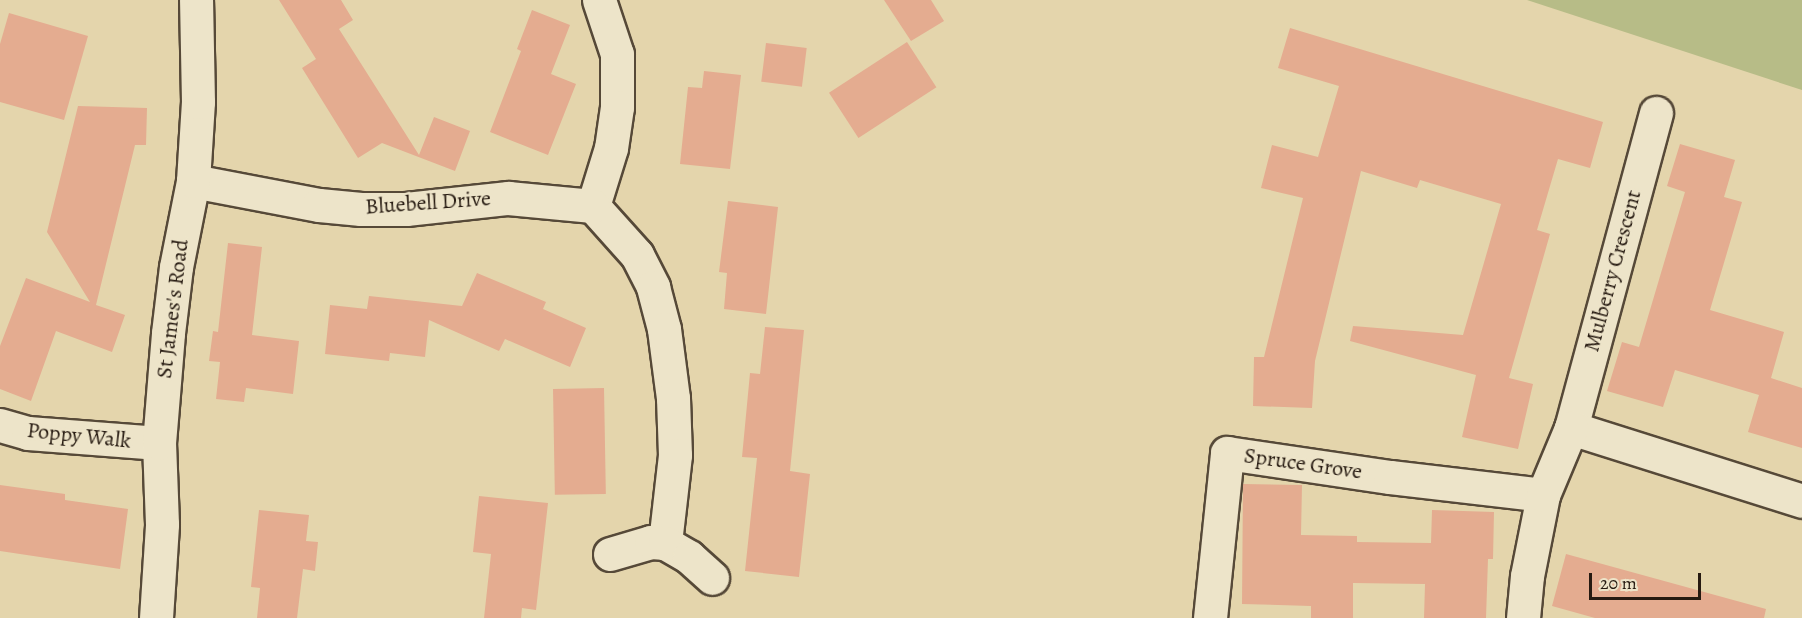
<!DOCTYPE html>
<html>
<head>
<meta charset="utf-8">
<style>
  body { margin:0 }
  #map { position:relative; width:1802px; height:618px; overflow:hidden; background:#e4d5ac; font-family:Alegreya,serif }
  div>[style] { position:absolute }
  .green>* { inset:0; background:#b7bc87 }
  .building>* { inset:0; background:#e4ac90; transform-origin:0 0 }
  .roads { filter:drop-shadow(2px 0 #564938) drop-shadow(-2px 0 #564938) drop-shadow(0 2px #564938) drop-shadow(0 -2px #564938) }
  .minor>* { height:33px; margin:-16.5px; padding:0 16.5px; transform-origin:16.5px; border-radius:16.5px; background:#ede4c9 }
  span { translate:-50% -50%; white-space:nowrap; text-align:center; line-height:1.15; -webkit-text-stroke:4.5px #ede4c9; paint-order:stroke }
  .street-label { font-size:22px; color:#261a11 }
  .scale { position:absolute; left:1589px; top:573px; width:112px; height:27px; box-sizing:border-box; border:3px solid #261a11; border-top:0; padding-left:8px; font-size:18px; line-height:21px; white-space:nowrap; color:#261a11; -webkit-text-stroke:4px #ede4c9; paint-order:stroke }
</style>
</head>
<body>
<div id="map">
  <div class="green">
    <div style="clip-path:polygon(1527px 0,1802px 0,1802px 90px)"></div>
  </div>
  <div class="building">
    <div style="clip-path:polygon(279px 0,341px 0,353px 20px,339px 29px,419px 155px,434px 117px,470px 131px,455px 171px,382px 143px,358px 158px,302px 68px,316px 59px)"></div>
    <div style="clip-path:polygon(884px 0,931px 0,944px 21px,911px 41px)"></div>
    <div style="clip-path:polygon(532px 10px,570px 25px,551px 74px,576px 84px,548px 155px,490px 132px,521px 51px,517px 49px)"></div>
    <div style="clip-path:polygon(9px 13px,88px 36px,64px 120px,0 102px,0 44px)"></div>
    <div style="clip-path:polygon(1290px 28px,1603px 122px,1590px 168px,1558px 159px,1537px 230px,1550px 234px,1509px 378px,1533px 384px,1518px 449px,1462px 437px,1476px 375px,1350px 341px,1353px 326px,1463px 335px,1501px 204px,1420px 180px,1417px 188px,1361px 171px,1315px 361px,1312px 408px,1253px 406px,1254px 357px,1264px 357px,1303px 198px,1261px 188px,1272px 145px,1318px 157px,1339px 86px,1278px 68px)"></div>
    <div style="left:907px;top:42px;width:54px;height:93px;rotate:57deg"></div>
    <div style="left:766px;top:43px;width:41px;height:39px;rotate:7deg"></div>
    <div style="clip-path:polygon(704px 71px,741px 75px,730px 169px,680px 164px,688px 87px,702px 88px)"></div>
    <div style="clip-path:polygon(78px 106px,147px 108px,146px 145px,135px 145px,96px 305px,125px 315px,112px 352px,56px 331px,31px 401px,0 389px,0 346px,26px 278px,90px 302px,47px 232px)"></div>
    <div style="clip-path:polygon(1680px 144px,1735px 160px,1724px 197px,1742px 202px,1710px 310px,1784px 332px,1771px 378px,1802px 388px,1802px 448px,1748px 432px,1759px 395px,1675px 370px,1663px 407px,1607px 391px,1622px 342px,1639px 347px,1669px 246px,1685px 192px,1667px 186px)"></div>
    <div style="clip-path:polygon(728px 201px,778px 207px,766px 314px,724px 309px,727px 273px,719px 272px)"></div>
    <div style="clip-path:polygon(228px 243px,262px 247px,252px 335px,299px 341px,293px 394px,246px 388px,244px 402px,216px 399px,220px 362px,209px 361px,213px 331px,218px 332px)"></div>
    <div style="clip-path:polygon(477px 273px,546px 302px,543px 309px,586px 328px,570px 367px,505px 339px,499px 351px,429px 320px,425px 357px,390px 353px,389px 361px,325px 354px,330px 305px,367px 309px,369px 296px,462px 306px)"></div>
    <div style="clip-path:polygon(765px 327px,804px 330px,790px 471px,810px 474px,799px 577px,745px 571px,757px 458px,742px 457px,750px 373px,760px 374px)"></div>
    <div style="left:604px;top:388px;width:106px;height:51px;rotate:89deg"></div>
    <div style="clip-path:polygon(1243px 484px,1302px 485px,1301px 535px,1357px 536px,1357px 542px,1431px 543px,1432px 510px,1494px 512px,1493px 559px,1488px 559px,1486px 618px,1424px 618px,1425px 584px,1353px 583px,1353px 618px,1311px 618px,1311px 606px,1242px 604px)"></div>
    <div style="clip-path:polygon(0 485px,65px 494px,65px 500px,128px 509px,120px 569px,0 551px)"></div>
    <div style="clip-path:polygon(479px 496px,548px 503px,536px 610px,522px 608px,521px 618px,484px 618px,491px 554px,473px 552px)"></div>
    <div style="clip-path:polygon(259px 510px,309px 515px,306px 541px,318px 542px,315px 571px,303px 569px,297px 618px,257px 618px,260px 588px,251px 587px)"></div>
    <div style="clip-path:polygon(1566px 554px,1766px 609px,1764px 618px,1595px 618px,1552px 606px)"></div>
  </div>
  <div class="roads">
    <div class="minor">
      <div style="left:599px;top:0;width:57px;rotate:71.6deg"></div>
      <div style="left:617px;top:54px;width:53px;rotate:90deg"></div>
      <div style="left:617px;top:107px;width:41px;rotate:98.3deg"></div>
      <div style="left:611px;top:148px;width:61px;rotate:107.2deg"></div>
      <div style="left:593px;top:206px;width:66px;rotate:48.1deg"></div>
      <div style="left:637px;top:255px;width:36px;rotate:63deg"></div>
      <div style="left:653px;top:287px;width:43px;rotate:75.3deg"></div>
      <div style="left:664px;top:329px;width:70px;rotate:82.6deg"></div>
      <div style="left:673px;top:398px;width:57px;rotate:88deg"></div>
      <div style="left:675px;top:455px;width:89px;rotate:96.5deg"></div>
      <div style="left:1656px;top:113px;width:326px;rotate:105.1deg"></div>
      <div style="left:1571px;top:428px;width:242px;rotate:17.5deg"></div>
      <div style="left:193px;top:181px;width:128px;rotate:10.8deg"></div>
      <div style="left:319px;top:205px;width:42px;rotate:5.4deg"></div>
      <div style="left:361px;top:209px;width:45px"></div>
      <div style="left:406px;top:209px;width:103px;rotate:-6.2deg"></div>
      <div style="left:508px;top:198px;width:85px;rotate:5.4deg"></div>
      <div style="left:0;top:425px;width:29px;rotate:16deg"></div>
      <div style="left:28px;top:433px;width:131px;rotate:4.4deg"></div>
      <div style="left:610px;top:554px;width:43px;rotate:-16.3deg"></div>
      <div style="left:651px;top:542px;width:14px;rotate:4deg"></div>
      <div style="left:665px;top:543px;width:28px;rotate:30deg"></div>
      <div style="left:689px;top:557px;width:31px;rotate:42deg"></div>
      <div style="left:156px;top:618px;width:94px;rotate:-86.3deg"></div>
      <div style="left:162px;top:524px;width:81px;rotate:-92.1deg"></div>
      <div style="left:159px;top:443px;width:110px;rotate:-85.3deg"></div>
      <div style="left:168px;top:333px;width:66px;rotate:-83.1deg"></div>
      <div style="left:176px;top:267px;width:88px;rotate:-78.8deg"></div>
      <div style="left:193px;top:181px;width:79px;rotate:-86.4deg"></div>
      <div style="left:198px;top:102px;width:102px;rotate:-91.1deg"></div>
      <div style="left:1210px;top:618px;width:166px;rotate:-84.1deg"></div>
      <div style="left:1227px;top:453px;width:165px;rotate:8.4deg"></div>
      <div style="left:1390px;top:477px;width:154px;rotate:6.7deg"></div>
      <div style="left:1523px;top:618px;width:42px;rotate:-84.6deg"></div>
      <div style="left:1527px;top:576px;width:83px;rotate:-78.8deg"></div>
      <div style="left:1543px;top:495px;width:73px;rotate:-67.3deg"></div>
    </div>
  </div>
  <div class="street-label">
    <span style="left:428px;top:203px;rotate:-4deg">Bluebell Drive</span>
    <span style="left:1613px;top:271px;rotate:-75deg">Mulberry Crescent</span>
    <span style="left:173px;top:309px;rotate:-83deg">St James's Road</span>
    <span style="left:79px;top:436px;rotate:6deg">Poppy Walk</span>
    <span style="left:1303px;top:464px;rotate:8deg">Spruce Grove</span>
  </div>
  <div class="scale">20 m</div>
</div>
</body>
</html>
